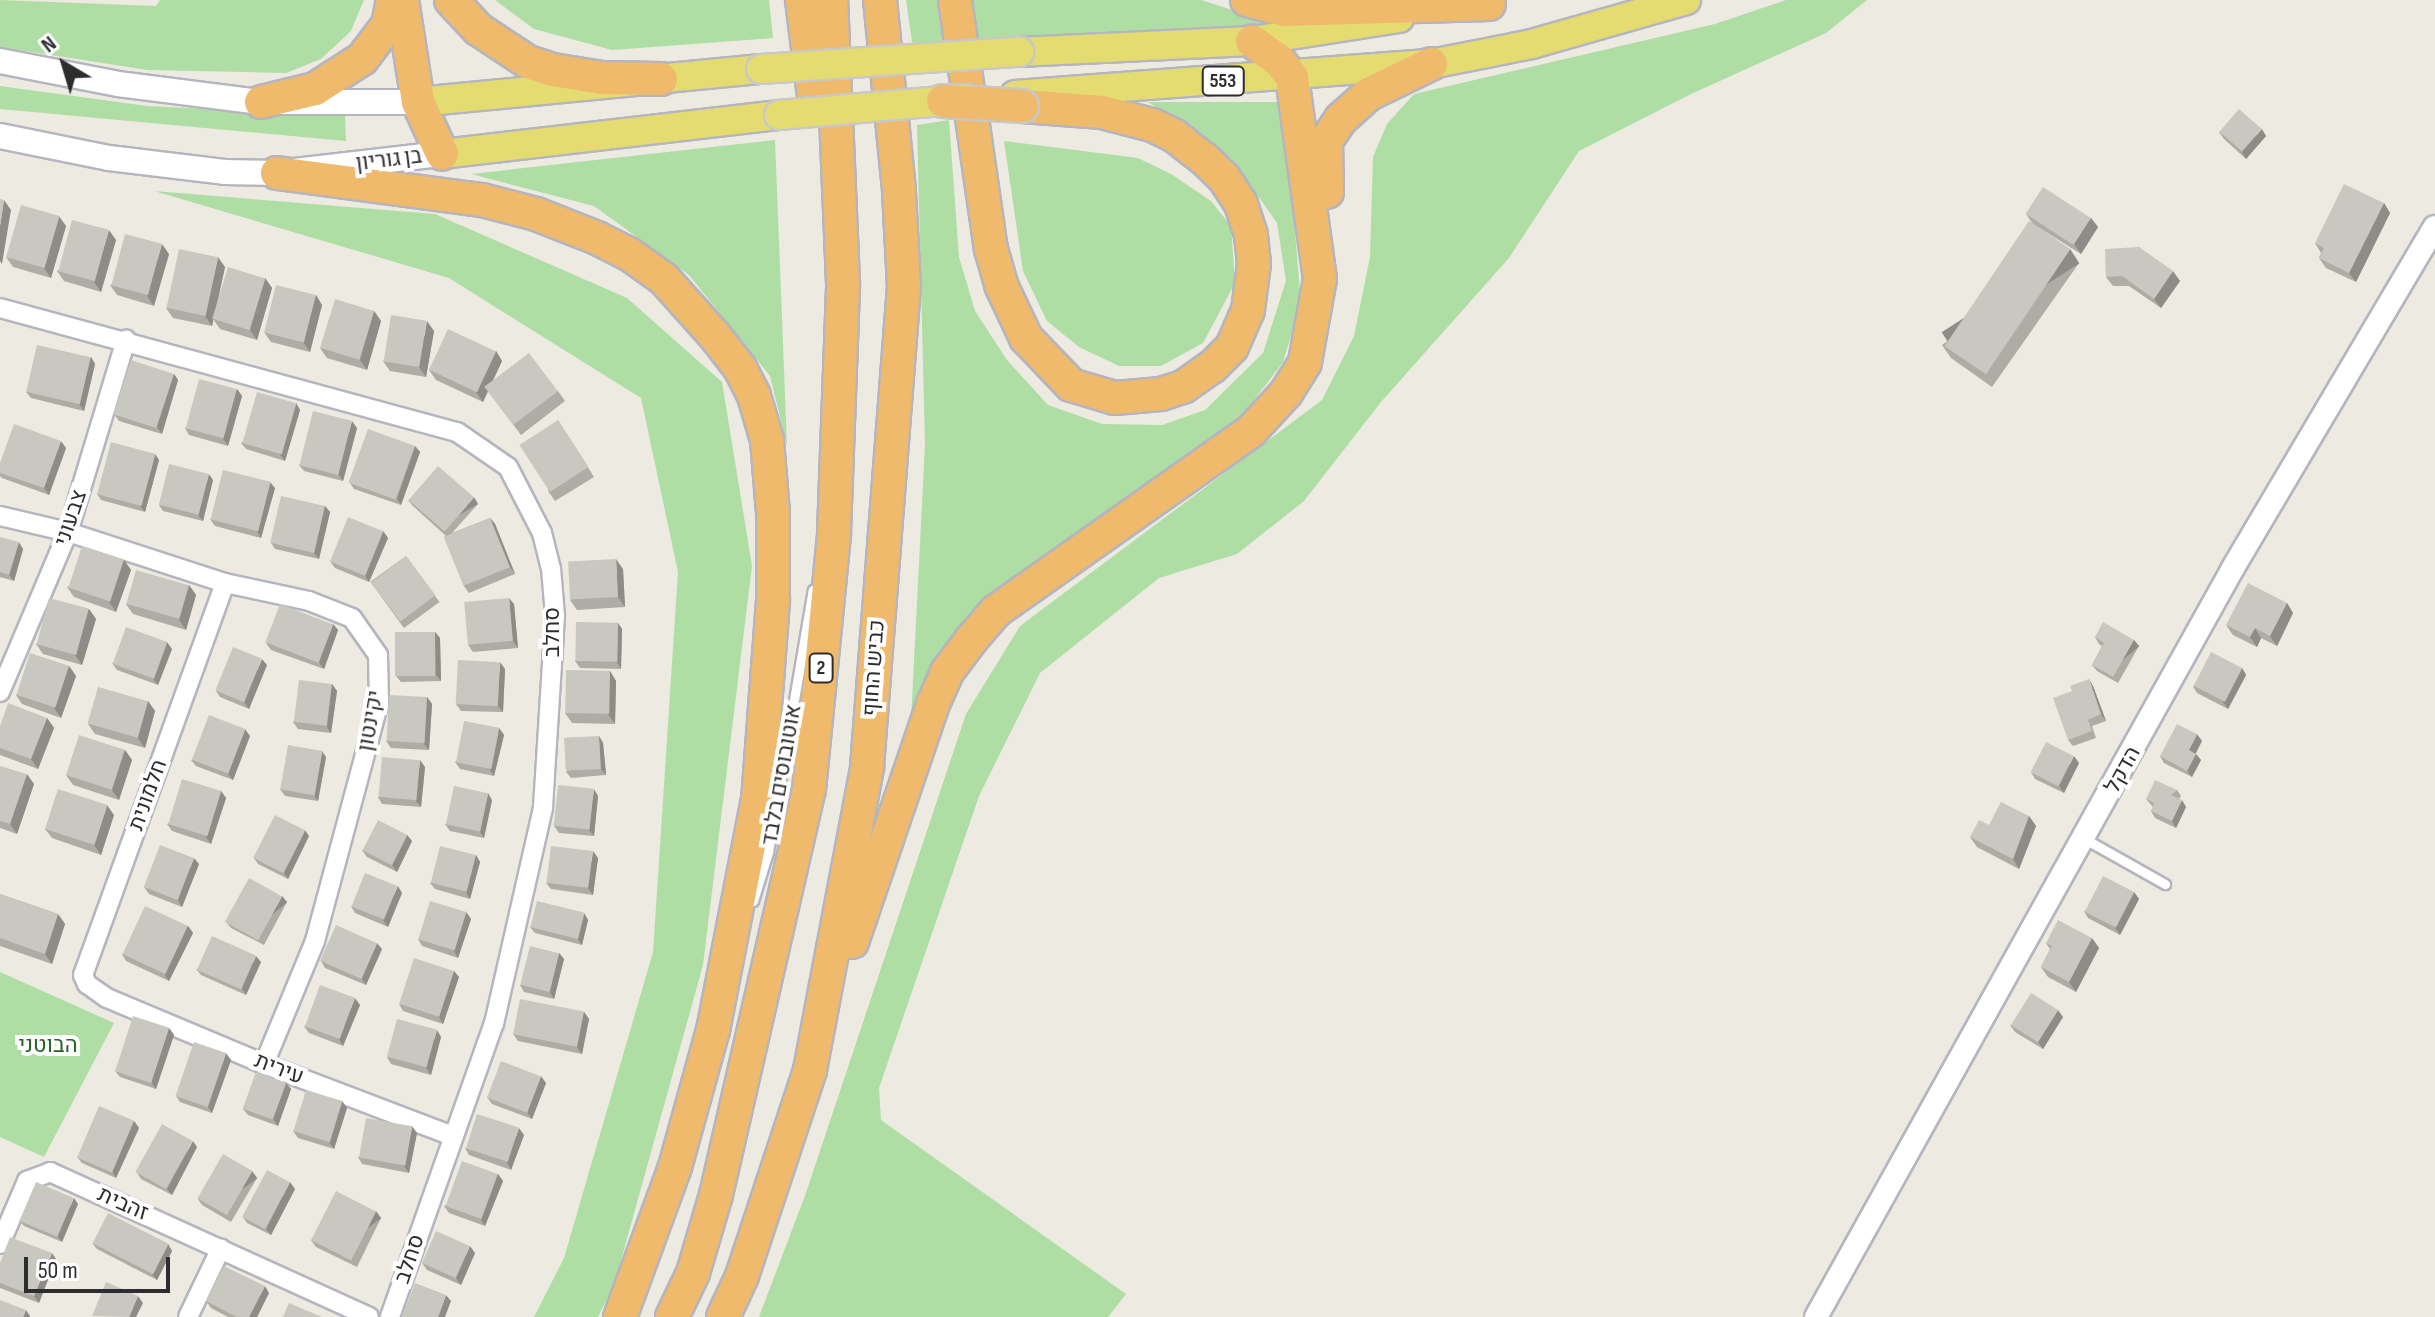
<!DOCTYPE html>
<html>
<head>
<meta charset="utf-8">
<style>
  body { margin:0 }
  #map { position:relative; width:2435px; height:1317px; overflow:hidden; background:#edeae2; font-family:"Sofia Sans Condensed",Heebo,sans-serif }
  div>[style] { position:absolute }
  .green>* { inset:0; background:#aedea4 }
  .roads { filter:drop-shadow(2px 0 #b5b5bf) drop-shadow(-2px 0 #b5b5bf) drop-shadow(0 2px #b5b5bf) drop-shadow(0 -2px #b5b5bf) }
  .service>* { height:9px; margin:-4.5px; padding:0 4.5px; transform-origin:4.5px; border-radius:4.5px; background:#fff }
  .minor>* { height:18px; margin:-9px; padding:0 9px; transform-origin:9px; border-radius:9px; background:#fff }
  .tertiary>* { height:22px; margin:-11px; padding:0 11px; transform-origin:11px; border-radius:11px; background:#fff }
  .secondary>* { height:24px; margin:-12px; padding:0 12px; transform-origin:12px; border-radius:12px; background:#fff }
  .primary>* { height:28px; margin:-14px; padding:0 14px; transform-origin:14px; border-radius:14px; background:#e4dc70 }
  .motorway>* { height:32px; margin:-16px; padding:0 16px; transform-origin:16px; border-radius:16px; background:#efba6b }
  .bridges { filter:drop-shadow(2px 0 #c8c8c8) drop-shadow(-2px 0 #c8c8c8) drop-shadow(0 2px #c8c8c8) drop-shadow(0 -2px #c8c8c8) }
  .primary-bridge>* { height:28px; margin:-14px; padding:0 14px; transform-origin:14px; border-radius:14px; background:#e4dc70 }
  .motorway-bridge>* { height:32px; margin:-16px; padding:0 16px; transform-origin:16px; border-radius:16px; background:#efba6b }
  .wall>* { inset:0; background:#adaca5; transform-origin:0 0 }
  .shaded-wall>* { inset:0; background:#8d8c86; transform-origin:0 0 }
  .building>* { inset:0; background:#c9c8c0; transform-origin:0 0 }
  span { translate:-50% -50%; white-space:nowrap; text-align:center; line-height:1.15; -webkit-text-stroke:8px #fff; paint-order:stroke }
  .shield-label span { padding:2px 6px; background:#fff; border:2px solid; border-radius:6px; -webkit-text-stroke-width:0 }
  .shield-label { font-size:20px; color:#2d2d2d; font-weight:700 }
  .street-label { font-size:22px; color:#2d2d2d }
  .park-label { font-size:22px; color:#266523 }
  .north { position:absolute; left:24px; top:24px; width:80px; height:80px; -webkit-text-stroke:6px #fff; paint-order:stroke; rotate:322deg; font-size:22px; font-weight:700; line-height:32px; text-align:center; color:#2d2d2d }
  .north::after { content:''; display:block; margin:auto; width:28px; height:36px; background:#2d2d2d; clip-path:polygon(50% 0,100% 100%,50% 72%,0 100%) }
  .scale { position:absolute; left:24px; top:1257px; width:146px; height:36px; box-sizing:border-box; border:4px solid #2d2d2d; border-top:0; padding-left:10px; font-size:24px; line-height:28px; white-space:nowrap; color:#2d2d2d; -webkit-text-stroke:6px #fff; paint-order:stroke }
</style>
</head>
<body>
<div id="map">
  <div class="green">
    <div style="clip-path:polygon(0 0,156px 6px,160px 0,364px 0,351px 31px,321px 59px,286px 73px,147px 70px,0 47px)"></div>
    <div style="clip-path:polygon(495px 0,769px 0,773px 38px,612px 50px,534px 29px)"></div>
    <div style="clip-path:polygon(906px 0,940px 0,948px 42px,912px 42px)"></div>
    <div style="clip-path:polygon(969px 0,1201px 0,1283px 26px,979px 41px)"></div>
    <div style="clip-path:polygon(1786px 0,1867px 0,1826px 33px,1691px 94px,1579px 151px,1509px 258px,1381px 402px,1304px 501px,1237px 554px,1159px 578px,1040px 673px,979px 796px,879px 1088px,881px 1120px,1126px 1294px,1108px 1317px,759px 1317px,806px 1193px,966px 714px,1020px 626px,1322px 400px,1354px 336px,1370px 257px,1373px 157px,1387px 124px,1414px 94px,1715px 24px)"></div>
    <div style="clip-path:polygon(0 86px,147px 106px,345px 116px,346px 141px,0 109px)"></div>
    <div style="clip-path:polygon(1148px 102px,1284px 102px,1301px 303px,1283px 362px,1239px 420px,979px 604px,939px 661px,911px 720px,925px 445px,917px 125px,949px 120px,959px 257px,975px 311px,1007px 360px,1048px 405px,1102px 424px,1162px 425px,1205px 410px,1263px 353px,1286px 281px,1277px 223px,1232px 159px)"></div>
    <div style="clip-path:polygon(775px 140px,787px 445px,770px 376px,689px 275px,594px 206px,471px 174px)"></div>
    <div style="clip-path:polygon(1004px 141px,1138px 158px,1171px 174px,1211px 201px,1231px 226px,1235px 283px,1203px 343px,1161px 366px,1119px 366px,1079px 347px,1047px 321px,1023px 271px)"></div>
    <div style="clip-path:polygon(154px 191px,435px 214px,627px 298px,722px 382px,752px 566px,703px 965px,615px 1282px,598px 1317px,534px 1317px,564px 1258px,653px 952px,678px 572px,641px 398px,449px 278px)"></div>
    <div style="clip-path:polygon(0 972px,114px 1023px,44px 1157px,0 1137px)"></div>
  </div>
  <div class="roads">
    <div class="service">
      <div style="left:2085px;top:839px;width:92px;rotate:29.4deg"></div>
      <div style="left:753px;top:901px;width:51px;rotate:-73deg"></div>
      <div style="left:768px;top:852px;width:266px;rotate:-80.3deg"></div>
    </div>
    <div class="minor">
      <div style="left:0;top:308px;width:474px;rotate:15.2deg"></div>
      <div style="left:457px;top:432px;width:62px;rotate:34.5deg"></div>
      <div style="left:508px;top:467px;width:74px;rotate:62.7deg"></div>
      <div style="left:542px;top:533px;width:36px;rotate:76deg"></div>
      <div style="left:551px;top:568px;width:48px;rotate:85.2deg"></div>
      <div style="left:555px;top:616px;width:192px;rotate:93.6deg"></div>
      <div style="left:543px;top:808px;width:221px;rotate:102.8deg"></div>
      <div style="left:494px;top:1023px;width:312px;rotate:109.5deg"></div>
      <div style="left:0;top:516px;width:70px;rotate:13.2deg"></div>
      <div style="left:68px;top:532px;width:165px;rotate:18deg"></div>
      <div style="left:225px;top:583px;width:86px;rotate:12.1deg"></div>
      <div style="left:309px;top:601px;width:46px;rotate:21.6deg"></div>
      <div style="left:352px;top:618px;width:45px;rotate:54.9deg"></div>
      <div style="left:378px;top:655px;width:47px;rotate:88.8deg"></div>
      <div style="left:379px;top:702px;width:247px;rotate:105deg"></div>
      <div style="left:315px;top:941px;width:133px;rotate:112.5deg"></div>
      <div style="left:225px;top:583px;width:417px;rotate:109.9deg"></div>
      <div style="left:83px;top:975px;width:10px;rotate:66deg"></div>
      <div style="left:87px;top:984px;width:24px;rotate:35deg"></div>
      <div style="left:107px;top:998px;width:170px;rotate:22.8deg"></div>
      <div style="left:264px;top:1064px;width:202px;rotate:20.9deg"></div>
      <div style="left:0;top:692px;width:174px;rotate:-67deg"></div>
      <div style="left:68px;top:532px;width:201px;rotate:-73.2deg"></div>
      <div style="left:0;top:1244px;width:69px;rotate:-66.8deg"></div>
      <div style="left:27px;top:1181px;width:25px;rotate:-21deg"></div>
      <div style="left:50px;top:1172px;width:350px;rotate:24.4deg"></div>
      <div style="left:188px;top:1317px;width:76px;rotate:-64.4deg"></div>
    </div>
    <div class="tertiary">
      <div style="left:1816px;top:1317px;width:857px;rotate:-60.89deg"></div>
      <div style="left:2233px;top:568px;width:396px;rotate:-59.4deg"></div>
    </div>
    <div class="secondary">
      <div style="left:0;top:61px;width:120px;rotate:11deg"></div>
      <div style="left:118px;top:84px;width:144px;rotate:7.2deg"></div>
      <div style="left:261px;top:102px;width:157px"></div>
      <div style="left:0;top:136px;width:111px;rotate:11.4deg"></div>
      <div style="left:109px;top:158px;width:116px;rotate:6.9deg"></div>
      <div style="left:224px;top:172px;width:53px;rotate:1.1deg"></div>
      <div style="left:277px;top:173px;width:166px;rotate:-6.6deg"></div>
    </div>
    <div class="primary">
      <div style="left:1019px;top:52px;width:233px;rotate:-2.7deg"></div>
      <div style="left:1252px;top:41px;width:149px;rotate:-8.9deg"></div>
      <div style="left:1015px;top:95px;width:417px;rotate:-4.3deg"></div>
      <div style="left:1431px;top:64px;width:103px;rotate:-11.2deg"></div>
      <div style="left:1532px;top:44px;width:160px;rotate:-15.9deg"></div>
      <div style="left:418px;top:102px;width:345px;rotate:-5.5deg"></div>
      <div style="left:442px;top:154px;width:339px;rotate:-6.6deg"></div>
    </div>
    <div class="motorway">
      <div style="left:402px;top:0;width:103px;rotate:81.1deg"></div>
      <div style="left:418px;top:102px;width:57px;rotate:65.2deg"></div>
      <div style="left:451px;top:0;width:40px;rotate:47deg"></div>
      <div style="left:478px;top:29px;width:60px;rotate:33.4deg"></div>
      <div style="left:528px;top:62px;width:26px;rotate:18deg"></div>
      <div style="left:553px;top:70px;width:50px;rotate:9.3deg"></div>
      <div style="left:602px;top:78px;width:59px;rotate:1deg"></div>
      <div style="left:802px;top:0;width:97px;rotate:82.9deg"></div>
      <div style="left:955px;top:0;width:252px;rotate:81.8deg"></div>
      <div style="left:991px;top:249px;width:37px;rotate:74deg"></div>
      <div style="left:1001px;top:285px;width:59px;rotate:64.7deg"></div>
      <div style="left:1026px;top:338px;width:65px;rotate:46.2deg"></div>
      <div style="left:1071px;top:385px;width:46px;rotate:16.5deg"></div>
      <div style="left:1115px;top:398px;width:46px;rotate:-5deg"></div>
      <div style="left:1161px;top:394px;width:23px;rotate:-18deg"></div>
      <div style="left:1183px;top:387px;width:35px;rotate:-35deg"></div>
      <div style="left:1212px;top:367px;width:28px;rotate:-45deg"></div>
      <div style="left:1232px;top:347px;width:40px;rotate:-66.6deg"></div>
      <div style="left:1248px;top:310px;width:46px;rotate:-82.6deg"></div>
      <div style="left:1254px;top:264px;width:29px;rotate:-96deg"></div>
      <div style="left:1251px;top:235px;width:33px;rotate:-108deg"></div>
      <div style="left:1241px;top:204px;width:31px;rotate:-123deg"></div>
      <div style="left:1224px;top:178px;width:28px;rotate:-136deg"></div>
      <div style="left:1204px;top:159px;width:37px;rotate:-142deg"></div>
      <div style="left:1175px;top:136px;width:25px;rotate:-154deg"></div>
      <div style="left:1152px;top:125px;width:52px;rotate:-165.4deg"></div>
      <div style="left:1102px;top:112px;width:80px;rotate:-175.7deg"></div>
      <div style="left:1247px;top:0;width:39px;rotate:15deg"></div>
      <div style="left:1285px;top:10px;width:204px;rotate:-1.7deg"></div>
      <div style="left:261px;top:102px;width:56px;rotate:-13.5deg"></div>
      <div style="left:315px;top:89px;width:56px;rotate:-32.6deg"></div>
      <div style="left:362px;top:59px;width:43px;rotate:-52.6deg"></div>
      <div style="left:388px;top:25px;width:25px;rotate:-79deg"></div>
      <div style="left:277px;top:173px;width:207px;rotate:7.5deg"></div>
      <div style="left:482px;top:200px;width:56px;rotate:14.5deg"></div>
      <div style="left:536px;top:214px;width:66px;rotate:21.5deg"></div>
      <div style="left:597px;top:238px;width:36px;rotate:27deg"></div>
      <div style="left:629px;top:254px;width:43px;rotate:35.5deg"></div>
      <div style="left:664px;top:279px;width:76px;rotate:48.2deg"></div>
      <div style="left:715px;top:336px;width:41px;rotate:52deg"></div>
      <div style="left:740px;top:368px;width:31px;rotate:63deg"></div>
      <div style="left:754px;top:396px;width:46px;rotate:73.5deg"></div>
      <div style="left:767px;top:440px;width:73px;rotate:85.3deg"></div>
      <div style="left:773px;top:513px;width:88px;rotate:90deg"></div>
      <div style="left:773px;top:601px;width:199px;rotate:94.3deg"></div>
      <div style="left:758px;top:799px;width:235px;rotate:101deg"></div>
      <div style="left:713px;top:1030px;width:142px;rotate:105.5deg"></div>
      <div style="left:675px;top:1167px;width:160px;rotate:110.1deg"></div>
      <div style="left:1327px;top:192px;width:51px;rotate:-91.1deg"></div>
      <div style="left:1326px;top:141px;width:27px;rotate:-56deg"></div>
      <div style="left:1341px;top:119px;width:38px;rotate:-42deg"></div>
      <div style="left:1369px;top:94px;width:69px;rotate:-25.8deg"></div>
      <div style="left:852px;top:942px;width:251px;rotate:-71.2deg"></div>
      <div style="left:933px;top:704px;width:35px;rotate:-66deg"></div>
      <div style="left:947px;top:672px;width:39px;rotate:-53deg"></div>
      <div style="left:970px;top:641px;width:40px;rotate:-49deg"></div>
      <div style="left:996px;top:611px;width:312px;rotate:-35.2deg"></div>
      <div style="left:1251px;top:431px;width:52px;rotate:-47.4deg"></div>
      <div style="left:1286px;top:393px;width:36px;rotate:-58deg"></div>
      <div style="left:1305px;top:362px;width:84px;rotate:-79.8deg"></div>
      <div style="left:1320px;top:279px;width:204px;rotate:-97.9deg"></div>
      <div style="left:1292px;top:77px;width:22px;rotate:-129deg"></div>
      <div style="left:1278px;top:60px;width:32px;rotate:-144deg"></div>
      <div style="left:672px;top:1317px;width:49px;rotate:-64.5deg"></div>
      <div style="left:693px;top:1273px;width:81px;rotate:-73.6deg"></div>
      <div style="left:716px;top:1195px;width:416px;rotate:-77.1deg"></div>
      <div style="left:809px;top:790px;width:258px;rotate:-84.4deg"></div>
      <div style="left:834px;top:533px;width:250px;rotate:-87.9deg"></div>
      <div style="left:843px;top:283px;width:283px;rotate:-92.4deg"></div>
      <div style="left:723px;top:1317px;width:45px;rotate:-65.1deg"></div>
      <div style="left:742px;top:1276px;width:217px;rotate:-71.7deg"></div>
      <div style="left:810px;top:1070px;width:308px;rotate:-79.3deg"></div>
      <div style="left:867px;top:767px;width:481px;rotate:-85.6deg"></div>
      <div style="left:904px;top:287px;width:97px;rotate:-93deg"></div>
      <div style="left:899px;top:190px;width:191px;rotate:-95.7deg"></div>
    </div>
  </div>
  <div class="bridges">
    <div class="primary-bridge">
      <div style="left:761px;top:69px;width:259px;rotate:-3.8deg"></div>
      <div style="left:779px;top:115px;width:187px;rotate:-4.9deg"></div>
    </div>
    <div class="motorway-bridge">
      <div style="left:943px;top:101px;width:79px;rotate:3.6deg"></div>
    </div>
  </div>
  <div class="wall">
    <div style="clip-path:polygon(2219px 132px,2266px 136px,2246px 159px,2224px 139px)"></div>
    <div style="clip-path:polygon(2384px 203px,2390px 213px,2356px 282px,2326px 268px,2319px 258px,2321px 253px,2315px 243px)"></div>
    <div style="clip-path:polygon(2026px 214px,2091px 218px,2098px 227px,2081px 254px,2033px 224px)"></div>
    <div style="clip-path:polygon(66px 226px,51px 278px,13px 267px,6px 257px)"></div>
    <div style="clip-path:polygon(116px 240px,101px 292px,64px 281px,57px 271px)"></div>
    <div style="clip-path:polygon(2139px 247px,2180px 281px,2161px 308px,2129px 286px,2113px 286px,2106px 277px)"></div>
    <div style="clip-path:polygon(2070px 249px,2079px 263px,1992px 387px,1951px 358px,1942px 345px)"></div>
    <div style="clip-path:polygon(169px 254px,154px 306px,117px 295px,110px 285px)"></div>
    <div style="clip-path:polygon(225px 267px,216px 310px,265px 278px,272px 288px,257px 340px,220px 329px,213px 319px,212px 326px,173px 318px,166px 308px)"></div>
    <div style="clip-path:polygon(316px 295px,322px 305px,310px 352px,271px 342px,264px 332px)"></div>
    <div style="clip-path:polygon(374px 311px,381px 321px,367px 370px,327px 358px,320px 348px)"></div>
    <div style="clip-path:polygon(434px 331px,426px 377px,390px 371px,383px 361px)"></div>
    <div style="clip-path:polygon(496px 351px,502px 361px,493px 380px,558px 391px,565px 401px,521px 435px,488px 391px,483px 402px,436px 380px,429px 370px)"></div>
    <div style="clip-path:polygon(91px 357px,95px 364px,84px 411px,31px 398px,26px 392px)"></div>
    <div style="clip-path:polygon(174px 374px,178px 380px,162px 434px,119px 421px,114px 414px)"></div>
    <div style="clip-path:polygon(237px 389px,242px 396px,228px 446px,189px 435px,185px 428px)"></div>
    <div style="clip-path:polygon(296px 403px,300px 410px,285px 461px,246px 449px,241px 443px)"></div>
    <div style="clip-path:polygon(558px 420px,594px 477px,555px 501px,548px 491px)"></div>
    <div style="clip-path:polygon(357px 428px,343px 481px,304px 471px,299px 465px)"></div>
    <div style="clip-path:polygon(415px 446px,420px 452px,401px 505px,354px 489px,350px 483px)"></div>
    <div style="clip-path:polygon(66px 448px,49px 495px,2px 478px,0 476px,0 463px)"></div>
    <div style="clip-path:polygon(155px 454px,159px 460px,145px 512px,101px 500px,97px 494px)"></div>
    <div style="clip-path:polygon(213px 480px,203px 521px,163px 511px,159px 505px)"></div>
    <div style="clip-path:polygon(275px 488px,261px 538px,215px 526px,210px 519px)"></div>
    <div style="clip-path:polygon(408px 500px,478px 504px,452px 533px,490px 518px,495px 524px,515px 574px,469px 593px,464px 586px,446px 536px,413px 506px)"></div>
    <div style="clip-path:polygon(325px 506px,330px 512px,319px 559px,275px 549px,271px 543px)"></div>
    <div style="clip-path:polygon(383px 531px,388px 538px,369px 582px,335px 568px,330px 561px)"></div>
    <div style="clip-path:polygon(0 537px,23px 549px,14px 581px,0 577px)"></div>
    <div style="left:406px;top:556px;width:57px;height:44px;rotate:54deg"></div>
    <div style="clip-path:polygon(124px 560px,131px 570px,116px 612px,74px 597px,67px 587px)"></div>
    <div style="clip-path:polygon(623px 569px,625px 607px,577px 610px,570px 600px)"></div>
    <div style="clip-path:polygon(189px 585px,196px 595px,186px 630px,133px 614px,126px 604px)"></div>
    <div style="clip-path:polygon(2287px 603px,2293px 613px,2277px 646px,2261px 638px,2257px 647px,2233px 635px,2226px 625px)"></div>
    <div style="clip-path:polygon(514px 604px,518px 648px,473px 652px,468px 645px)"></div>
    <div style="clip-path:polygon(89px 609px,96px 619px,82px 665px,43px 654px,36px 644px)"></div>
    <div style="clip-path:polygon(618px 623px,622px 629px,621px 669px,580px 668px,575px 661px)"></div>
    <div style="clip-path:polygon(333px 624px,338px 630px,324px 669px,271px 650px,266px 643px)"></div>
    <div style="clip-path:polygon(435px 632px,440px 638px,441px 681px,401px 682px,396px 676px)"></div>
    <div style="clip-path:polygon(2095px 637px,2134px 640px,2139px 646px,2118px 683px,2097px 671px,2092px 665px,2102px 646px,2099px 644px)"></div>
    <div style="clip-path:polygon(172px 649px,158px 685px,117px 670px,112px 663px)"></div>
    <div style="clip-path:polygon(267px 665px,249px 709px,220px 697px,216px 691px)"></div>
    <div style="clip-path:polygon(69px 666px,76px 676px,61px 718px,22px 704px,16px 695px)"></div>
    <div style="clip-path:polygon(2242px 668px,2246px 675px,2228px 709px,2197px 693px,2193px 686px)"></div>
    <div style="clip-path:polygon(505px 669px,503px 712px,461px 711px,456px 704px)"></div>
    <div style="clip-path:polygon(610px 671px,616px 681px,615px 724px,572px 723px,565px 713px)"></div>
    <div style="clip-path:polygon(332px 684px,337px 691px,331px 733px,298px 729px,293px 722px)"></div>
    <div style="clip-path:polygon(2093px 686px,2106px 721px,2092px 726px,2096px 738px,2073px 746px,2068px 740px)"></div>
    <div style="clip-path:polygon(427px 697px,432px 704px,429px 750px,391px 748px,386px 741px)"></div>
    <div style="clip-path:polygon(148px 701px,155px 711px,145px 748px,95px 734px,88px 724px)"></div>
    <div style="clip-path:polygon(47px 718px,54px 728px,38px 769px,0 755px,0 726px)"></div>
    <div style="clip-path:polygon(499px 728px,504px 735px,494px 776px,460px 769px,455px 762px)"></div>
    <div style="clip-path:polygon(250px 736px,233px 780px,196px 766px,191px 760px)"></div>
    <div style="clip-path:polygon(599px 736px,603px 743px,606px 775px,571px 778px,566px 772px)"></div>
    <div style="clip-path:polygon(2202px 741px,2195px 753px,2201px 760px,2192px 777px,2164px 763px,2160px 756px)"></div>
    <div style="clip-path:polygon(125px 750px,132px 760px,119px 800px,73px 785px,66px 775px)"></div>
    <div style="clip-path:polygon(326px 757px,318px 801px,285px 796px,280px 789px)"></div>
    <div style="clip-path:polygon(2079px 763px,2064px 793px,2035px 779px,2031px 772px)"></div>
    <div style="clip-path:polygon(0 766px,34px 784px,17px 834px,0 828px)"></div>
    <div style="clip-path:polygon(425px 767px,421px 807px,382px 804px,378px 797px)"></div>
    <div style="clip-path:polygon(2177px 790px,2181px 796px,2179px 799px,2186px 807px,2176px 828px,2155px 818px,2151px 811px,2153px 807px,2146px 799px)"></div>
    <div style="clip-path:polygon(221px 791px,226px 798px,211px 844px,172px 831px,167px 824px)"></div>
    <div style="clip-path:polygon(598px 796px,594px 836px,559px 833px,554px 826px)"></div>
    <div style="clip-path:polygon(492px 800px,484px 838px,450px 831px,445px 824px)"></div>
    <div style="clip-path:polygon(114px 815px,101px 855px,52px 838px,45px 829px)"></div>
    <div style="clip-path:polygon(2029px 816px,2036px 826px,2019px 869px,1977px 847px,1970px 837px,1989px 825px)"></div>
    <div style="clip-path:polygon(407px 835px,412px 841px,397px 872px,367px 857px,362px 850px)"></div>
    <div style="clip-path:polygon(309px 836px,288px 879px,258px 864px,254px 858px)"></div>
    <div style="clip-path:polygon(476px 855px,480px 862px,470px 899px,435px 889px,430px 883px)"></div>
    <div style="clip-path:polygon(598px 858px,593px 895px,551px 889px,546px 883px)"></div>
    <div style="clip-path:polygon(199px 864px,182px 907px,149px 894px,144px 887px)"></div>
    <div style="clip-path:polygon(2134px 892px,2139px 899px,2120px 935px,2088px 918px,2084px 911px)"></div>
    <div style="clip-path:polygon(402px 893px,388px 927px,355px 913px,351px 906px)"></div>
    <div style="clip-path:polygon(0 894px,58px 914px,65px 924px,52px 964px,0 946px)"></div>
    <div style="clip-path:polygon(282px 896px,287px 902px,264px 945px,231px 928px,226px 922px)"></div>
    <div style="clip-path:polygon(466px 912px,471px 919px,458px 958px,422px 946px,418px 939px)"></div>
    <div style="clip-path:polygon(584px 913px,588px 920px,582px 945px,535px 933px,530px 927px)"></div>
    <div style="clip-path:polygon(188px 926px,193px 933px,169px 981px,126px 961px,122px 954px)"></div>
    <div style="clip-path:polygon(2092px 938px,2099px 948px,2076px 992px,2048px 977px,2041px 967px,2050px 949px,2046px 943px)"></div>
    <div style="clip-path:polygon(382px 949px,366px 985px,325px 968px,321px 961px)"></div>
    <div style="clip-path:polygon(559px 953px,564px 959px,554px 999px,524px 992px,520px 985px)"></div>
    <div style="clip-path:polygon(261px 962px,246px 995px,201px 975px,196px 969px)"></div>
    <div style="clip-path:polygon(454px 971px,459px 977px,443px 1024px,403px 1011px,399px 1004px)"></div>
    <div style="clip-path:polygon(360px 1005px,343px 1046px,309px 1033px,304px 1026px)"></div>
    <div style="clip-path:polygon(584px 1012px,589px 1019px,582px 1054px,518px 1041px,513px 1034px)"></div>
    <div style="clip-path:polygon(2063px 1017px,2043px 1049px,2015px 1032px,2010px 1025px)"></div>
    <div style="clip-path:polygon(169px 1028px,174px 1035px,156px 1089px,120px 1077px,115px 1071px)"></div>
    <div style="clip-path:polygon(441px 1037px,431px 1075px,391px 1064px,387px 1057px)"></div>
    <div style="clip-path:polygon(231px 1060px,212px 1113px,180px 1102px,176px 1096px)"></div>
    <div style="clip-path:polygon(286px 1083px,291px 1089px,278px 1126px,248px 1115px,243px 1109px)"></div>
    <div style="clip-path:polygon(546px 1083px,532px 1119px,492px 1104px,487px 1097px)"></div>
    <div style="clip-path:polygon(342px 1101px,347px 1108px,334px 1149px,298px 1138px,293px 1131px)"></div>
    <div style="clip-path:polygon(134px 1121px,139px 1128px,116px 1178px,82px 1163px,77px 1157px)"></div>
    <div style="clip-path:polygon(417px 1133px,409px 1173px,362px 1164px,358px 1157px)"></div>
    <div style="clip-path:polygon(524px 1135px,511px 1170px,469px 1155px,465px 1148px)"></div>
    <div style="clip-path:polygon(197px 1147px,172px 1195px,141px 1179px,137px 1173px)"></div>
    <div style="clip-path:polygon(252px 1171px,257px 1178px,231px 1222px,202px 1205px,198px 1199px)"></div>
    <div style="clip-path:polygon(498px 1174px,503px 1181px,485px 1226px,449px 1213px,444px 1206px)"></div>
    <div style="clip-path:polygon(295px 1189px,271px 1235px,247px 1223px,243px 1217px)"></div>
    <div style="clip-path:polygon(78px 1204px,62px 1242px,24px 1226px,19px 1220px)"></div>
    <div style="clip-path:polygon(381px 1218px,357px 1267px,316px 1247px,311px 1240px)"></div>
    <div style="clip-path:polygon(92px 1243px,168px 1244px,172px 1251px,157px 1280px,97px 1249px)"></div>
    <div style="clip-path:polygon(475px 1253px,461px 1285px,427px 1270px,422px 1263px)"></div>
    <div style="clip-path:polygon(56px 1259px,39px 1303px,0 1288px,0 1263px)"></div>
    <div style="clip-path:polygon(269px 1293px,257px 1317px,228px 1317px,211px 1308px,206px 1301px)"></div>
  </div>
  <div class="shaded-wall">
    <div style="clip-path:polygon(2262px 129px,2266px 136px,2246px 159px,2242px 152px)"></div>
    <div style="clip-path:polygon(4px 200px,11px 210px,2px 264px,0 261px,0 226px)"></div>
    <div style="clip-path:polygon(2384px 203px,2390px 213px,2356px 282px,2349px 273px)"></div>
    <div style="clip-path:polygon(59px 216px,66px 226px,51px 278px,44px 268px)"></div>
    <div style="clip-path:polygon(2091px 218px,2098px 227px,2081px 254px,2074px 244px)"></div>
    <div style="clip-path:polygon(109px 230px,116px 240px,101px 292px,94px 282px)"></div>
    <div style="clip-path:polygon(162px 244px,169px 254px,154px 306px,147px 296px)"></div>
    <div style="left:2070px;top:249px;width:17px;height:153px;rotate:57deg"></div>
    <div style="clip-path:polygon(218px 257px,225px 267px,212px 326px,205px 316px)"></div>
    <div style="clip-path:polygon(2173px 271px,2180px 281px,2161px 308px,2154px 299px)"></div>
    <div style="clip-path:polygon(265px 278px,272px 288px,257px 340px,250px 330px)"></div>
    <div style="clip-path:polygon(316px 295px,322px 305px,310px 352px,303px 342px)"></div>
    <div style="clip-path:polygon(374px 311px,381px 321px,367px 370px,360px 360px)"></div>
    <div style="clip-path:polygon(427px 321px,434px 331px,426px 377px,419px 367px)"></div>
    <div style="clip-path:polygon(496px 351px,502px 361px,483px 402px,476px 392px)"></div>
    <div style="clip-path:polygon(91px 357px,95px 364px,84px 411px,79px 404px)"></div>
    <div style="clip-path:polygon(174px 374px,178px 380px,162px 434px,157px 427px)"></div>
    <div style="clip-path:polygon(237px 389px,242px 396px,228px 446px,223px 439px)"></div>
    <div style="clip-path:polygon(296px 403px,300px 410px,285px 461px,280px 454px)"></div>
    <div style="clip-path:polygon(352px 421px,357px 428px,343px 481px,338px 474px)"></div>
    <div style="clip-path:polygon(61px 441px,66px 448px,49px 495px,44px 488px)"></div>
    <div style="clip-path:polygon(415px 446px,420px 452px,401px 505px,397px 499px)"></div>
    <div style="clip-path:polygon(155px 454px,159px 460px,145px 512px,140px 506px)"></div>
    <div style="clip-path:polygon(209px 474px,213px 480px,203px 521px,198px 515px)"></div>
    <div style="clip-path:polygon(270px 482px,275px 488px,261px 538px,257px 531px)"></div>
    <div style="left:474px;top:497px;width:8px;height:45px;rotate:60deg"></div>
    <div style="clip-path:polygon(325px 506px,330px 512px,319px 559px,314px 553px)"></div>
    <div style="clip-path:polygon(490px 518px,495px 524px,515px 574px,510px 567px)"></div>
    <div style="clip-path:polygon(383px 531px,388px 538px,369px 582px,365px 575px)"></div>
    <div style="clip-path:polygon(19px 542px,23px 549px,14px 581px,9px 575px)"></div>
    <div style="clip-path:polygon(616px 559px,623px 569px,625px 607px,618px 597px)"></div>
    <div style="clip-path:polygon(124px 560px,131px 570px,116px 612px,109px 602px)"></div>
    <div style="clip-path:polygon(189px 585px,196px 595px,186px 630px,179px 620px)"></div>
    <div style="clip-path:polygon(509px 598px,514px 604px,518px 648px,513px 641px)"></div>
    <div style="clip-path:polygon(2287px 603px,2293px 613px,2277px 646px,2270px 636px)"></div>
    <div style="clip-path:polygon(89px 609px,96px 619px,82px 665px,75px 655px)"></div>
    <div style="clip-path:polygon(618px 623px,622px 629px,621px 669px,617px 662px)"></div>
    <div style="clip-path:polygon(333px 624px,338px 630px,324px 669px,319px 662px)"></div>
    <div style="clip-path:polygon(2255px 628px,2261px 638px,2257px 647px,2250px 637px)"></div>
    <div style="clip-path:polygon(435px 632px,440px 638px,441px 681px,436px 675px)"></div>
    <div style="left:2134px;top:640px;width:8px;height:43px;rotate:50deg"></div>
    <div style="clip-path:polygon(167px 642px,172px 649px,158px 685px,153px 679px)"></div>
    <div style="clip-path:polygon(262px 659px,267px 665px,249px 709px,244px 702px)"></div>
    <div style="clip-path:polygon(500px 662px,505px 669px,503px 712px,498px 706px)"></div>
    <div style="clip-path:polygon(69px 666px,76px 676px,61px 718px,54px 708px)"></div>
    <div style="clip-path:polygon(2242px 668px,2246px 675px,2228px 709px,2223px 702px)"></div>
    <div style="clip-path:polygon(610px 671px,616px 681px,615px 724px,608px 714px)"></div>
    <div style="clip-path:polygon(2089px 679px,2093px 686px,2106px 721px,2101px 714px)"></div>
    <div style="clip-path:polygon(332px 684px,337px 691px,331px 733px,327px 727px)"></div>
    <div style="clip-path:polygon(427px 697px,432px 704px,429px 750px,424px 744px)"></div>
    <div style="clip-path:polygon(148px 701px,155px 711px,145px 748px,138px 738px)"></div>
    <div style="clip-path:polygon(47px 718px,54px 728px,38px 769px,31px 759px)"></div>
    <div style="clip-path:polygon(499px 728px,504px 735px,494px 776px,490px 770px)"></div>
    <div style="clip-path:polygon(245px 729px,250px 736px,233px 780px,228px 774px)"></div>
    <div style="clip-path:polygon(2197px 734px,2202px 741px,2194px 757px,2189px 750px)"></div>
    <div style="clip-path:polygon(599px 736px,603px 743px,606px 775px,601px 769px)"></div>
    <div style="clip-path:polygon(125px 750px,132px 760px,119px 800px,112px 790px)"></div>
    <div style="clip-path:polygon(322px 751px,326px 757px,318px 801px,314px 795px)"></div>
    <div style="clip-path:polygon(2196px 754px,2201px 760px,2192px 777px,2187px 771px)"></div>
    <div style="clip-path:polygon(2074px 756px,2079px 763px,2064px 793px,2059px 786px)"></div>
    <div style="clip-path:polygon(420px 760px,425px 767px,421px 807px,416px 801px)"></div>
    <div style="clip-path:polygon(27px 774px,34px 784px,17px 834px,10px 824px)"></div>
    <div style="clip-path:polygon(594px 789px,598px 796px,594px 836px,589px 830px)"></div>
    <div style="clip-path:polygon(221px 791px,226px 798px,211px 844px,206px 837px)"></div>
    <div style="clip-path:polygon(488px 793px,492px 800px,484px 838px,480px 832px)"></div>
    <div style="clip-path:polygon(2182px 800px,2186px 807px,2176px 828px,2172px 821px)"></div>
    <div style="clip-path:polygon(107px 805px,114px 815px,101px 855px,94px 845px)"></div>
    <div style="clip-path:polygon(2029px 816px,2036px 826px,2019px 869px,2013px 859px)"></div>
    <div style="clip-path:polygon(305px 830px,309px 836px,288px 879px,283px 872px)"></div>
    <div style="clip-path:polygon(407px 835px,412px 841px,397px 872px,392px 865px)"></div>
    <div style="clip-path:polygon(593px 851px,598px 858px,593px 895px,588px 888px)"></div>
    <div style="clip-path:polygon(476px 855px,480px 862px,470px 899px,466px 892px)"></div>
    <div style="clip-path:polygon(194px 858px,199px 864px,182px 907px,178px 900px)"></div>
    <div style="clip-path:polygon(398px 886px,402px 893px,388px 927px,383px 920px)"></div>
    <div style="clip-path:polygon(2134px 892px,2139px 899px,2120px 935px,2115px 928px)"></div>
    <div style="left:282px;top:896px;width:8px;height:49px;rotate:50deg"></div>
    <div style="clip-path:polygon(466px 912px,471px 919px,458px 958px,454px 951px)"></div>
    <div style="clip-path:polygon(584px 913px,588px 920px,582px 945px,577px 938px)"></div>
    <div style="clip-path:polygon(58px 914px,65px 924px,52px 964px,45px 954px)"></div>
    <div style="clip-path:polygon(188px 926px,193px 933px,169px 981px,165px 975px)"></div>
    <div style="clip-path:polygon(2092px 938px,2099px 948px,2076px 992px,2069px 982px)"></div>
    <div style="clip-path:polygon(377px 943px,382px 949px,366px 985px,362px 979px)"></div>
    <div style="clip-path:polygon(559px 953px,564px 959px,554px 999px,550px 992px)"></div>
    <div style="clip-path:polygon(256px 956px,261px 962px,246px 995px,242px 989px)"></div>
    <div style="clip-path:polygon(454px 971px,459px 977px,443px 1024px,439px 1017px)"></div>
    <div style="clip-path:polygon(355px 998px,360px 1005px,343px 1046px,339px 1039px)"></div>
    <div style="clip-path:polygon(2058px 1010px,2063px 1017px,2043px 1049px,2038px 1042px)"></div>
    <div style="clip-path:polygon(584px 1012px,589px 1019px,582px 1054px,577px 1047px)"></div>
    <div style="clip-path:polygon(169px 1028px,174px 1035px,156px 1089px,151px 1082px)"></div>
    <div style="clip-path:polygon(437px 1030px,441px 1037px,431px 1075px,426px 1068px)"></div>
    <div style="clip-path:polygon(226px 1053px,231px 1060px,212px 1113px,208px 1107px)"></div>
    <div style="clip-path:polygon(541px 1076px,546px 1083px,532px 1119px,527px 1112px)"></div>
    <div style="clip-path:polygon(286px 1083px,291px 1089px,278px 1126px,273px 1119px)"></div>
    <div style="clip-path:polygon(342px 1101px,347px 1108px,334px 1149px,329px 1142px)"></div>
    <div style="clip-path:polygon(134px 1121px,139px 1128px,116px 1178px,112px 1171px)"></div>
    <div style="clip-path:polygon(412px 1126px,417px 1133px,409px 1173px,404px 1166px)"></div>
    <div style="clip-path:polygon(519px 1128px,524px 1135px,511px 1170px,507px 1163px)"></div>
    <div style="clip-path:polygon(193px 1141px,197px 1147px,172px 1195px,167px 1189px)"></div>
    <div style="left:252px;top:1171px;width:9px;height:51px;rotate:54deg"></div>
    <div style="clip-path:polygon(498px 1174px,503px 1181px,485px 1226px,481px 1220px)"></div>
    <div style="clip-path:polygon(290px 1182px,295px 1189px,271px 1235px,266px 1229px)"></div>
    <div style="clip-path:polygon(74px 1198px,78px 1204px,62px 1242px,57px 1236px)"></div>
    <div style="left:376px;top:1211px;width:9px;height:55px;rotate:54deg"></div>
    <div style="clip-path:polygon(168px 1244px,172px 1251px,157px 1280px,152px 1274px)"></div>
    <div style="clip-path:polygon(470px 1246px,475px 1253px,461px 1285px,456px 1278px)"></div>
    <div style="clip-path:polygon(52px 1253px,56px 1259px,39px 1303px,34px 1296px)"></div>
    <div style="clip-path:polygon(265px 1286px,269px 1293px,257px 1317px,249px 1317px)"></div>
    <div style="clip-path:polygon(446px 1295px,451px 1301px,445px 1317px,438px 1317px)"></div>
    <div style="clip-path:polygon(138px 1296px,143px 1303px,136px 1317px,129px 1317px)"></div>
    <div style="clip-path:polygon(26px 1310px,30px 1316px,30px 1317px,23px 1317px)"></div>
  </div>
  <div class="building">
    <div style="left:2239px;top:109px;width:30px;height:30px;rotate:41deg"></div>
    <div style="clip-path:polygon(2344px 184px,2384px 203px,2349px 273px,2319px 258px,2324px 248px,2315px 243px)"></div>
    <div style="left:2043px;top:187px;width:57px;height:32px;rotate:33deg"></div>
    <div style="clip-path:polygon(0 199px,4px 200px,0 226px)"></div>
    <div style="left:21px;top:205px;width:40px;height:54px;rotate:16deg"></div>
    <div style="left:72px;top:220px;width:38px;height:53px;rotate:15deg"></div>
    <div style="left:2029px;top:221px;width:50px;height:151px;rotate:34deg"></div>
    <div style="left:125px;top:234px;width:38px;height:53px;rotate:15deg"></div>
    <div style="clip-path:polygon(2139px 247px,2173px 271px,2154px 299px,2122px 276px,2106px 277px,2105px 249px)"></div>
    <div style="left:179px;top:249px;width:40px;height:60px;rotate:12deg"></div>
    <div style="left:228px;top:267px;width:39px;height:54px;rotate:17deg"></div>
    <div style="left:276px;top:285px;width:41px;height:49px;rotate:14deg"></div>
    <div style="left:335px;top:299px;width:41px;height:51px;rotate:17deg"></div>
    <div style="left:391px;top:315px;width:36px;height:47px;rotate:9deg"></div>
    <div style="left:448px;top:329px;width:53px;height:45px;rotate:25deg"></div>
    <div style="left:37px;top:345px;width:55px;height:48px;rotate:13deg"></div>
    <div style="left:529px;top:353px;width:48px;height:56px;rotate:53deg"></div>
    <div style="left:131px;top:360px;width:45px;height:57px;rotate:18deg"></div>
    <div style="left:199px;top:379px;width:39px;height:51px;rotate:15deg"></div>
    <div style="left:257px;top:392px;width:41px;height:53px;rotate:16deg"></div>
    <div style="left:313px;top:411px;width:40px;height:56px;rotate:14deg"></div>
    <div style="left:558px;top:420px;width:56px;height:46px;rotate:57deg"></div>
    <div style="clip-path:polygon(14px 424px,61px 441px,44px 488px,0 473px,0 463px)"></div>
    <div style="left:368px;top:429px;width:50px;height:57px;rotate:20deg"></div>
    <div style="left:111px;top:442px;width:46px;height:54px;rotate:15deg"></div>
    <div style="left:169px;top:464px;width:41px;height:42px;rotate:14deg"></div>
    <div style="left:438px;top:466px;width:48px;height:45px;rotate:41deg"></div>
    <div style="left:223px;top:470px;width:49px;height:51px;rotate:14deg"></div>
    <div style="left:281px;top:496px;width:45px;height:48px;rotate:13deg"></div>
    <div style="left:348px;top:517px;width:38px;height:48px;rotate:22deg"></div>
    <div style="left:490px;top:518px;width:53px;height:50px;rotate:68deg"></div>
    <div style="clip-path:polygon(0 537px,19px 542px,9px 575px,0 572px)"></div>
    <div style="left:82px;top:546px;width:44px;height:44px;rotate:18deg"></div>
    <div style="left:406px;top:556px;width:49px;height:44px;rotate:53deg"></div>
    <div style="left:616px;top:559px;width:38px;height:48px;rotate:87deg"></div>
    <div style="left:136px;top:570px;width:55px;height:35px;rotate:16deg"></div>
    <div style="clip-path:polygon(2248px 583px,2287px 603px,2270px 636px,2255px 628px,2250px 637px,2226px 625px)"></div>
    <div style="left:49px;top:598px;width:41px;height:48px;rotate:15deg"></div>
    <div style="left:509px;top:598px;width:43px;height:45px;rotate:85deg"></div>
    <div style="left:280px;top:604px;width:57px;height:41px;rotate:21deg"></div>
    <div style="left:576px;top:622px;width:42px;height:39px;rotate:1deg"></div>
    <div style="clip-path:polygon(2103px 622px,2134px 640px,2113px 677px,2092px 665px,2104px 643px,2095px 637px)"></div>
    <div style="left:126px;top:627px;width:44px;height:39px;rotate:20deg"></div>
    <div style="left:395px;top:632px;width:40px;height:44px"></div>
    <div style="left:233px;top:647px;width:31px;height:47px;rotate:22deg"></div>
    <div style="left:2211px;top:652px;width:35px;height:38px;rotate:27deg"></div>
    <div style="left:30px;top:653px;width:41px;height:44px;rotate:18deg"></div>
    <div style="left:458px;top:660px;width:42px;height:44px;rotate:3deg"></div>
    <div style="left:566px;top:670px;width:44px;height:43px;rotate:1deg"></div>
    <div style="clip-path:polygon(2089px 679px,2101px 714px,2088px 720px,2092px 731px,2068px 740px,2053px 698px,2072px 691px,2070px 686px)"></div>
    <div style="left:299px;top:680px;width:33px;height:42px;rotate:7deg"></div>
    <div style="left:98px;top:687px;width:52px;height:38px;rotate:16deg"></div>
    <div style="left:389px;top:695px;width:38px;height:46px;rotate:3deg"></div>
    <div style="clip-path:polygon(8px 703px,47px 718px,31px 759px,0 748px,0 726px)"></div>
    <div style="left:209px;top:715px;width:39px;height:48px;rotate:21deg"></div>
    <div style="left:464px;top:721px;width:36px;height:42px;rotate:11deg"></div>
    <div style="clip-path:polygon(2177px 724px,2197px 734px,2189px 750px,2196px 754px,2187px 771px,2160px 756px)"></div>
    <div style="left:79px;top:735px;width:48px;height:42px;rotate:18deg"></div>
    <div style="left:599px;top:736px;width:33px;height:35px;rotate:87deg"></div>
    <div style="left:2046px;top:742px;width:31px;height:34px;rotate:27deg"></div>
    <div style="left:288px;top:745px;width:35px;height:45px;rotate:10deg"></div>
    <div style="left:382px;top:757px;width:38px;height:40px;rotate:5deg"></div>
    <div style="clip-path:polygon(0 766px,27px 774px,10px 824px,0 821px)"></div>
    <div style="left:182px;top:779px;width:41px;height:47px;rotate:17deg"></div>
    <div style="clip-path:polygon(2155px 780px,2177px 790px,2171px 795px,2182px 800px,2172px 821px,2151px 811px,2154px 803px,2146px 799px)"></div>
    <div style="left:558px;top:785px;width:36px;height:41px;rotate:6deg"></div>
    <div style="left:454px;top:786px;width:35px;height:39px;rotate:12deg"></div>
    <div style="left:58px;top:789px;width:52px;height:42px;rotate:18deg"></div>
    <div style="clip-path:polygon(2001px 802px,2029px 816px,2013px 859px,1970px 837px,1979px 820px,1989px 825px)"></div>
    <div style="left:275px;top:815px;width:34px;height:48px;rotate:27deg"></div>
    <div style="left:378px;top:820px;width:33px;height:34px;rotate:27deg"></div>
    <div style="left:160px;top:845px;width:36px;height:45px;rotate:21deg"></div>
    <div style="left:440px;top:846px;width:37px;height:38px;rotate:14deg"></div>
    <div style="left:551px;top:846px;width:42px;height:37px;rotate:7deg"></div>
    <div style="left:365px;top:873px;width:35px;height:36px;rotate:22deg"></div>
    <div style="left:2103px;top:876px;width:35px;height:40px;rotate:27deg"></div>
    <div style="left:249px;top:878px;width:38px;height:50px;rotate:29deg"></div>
    <div style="clip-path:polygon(0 894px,58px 914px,45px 954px,0 938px)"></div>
    <div style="left:430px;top:901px;width:38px;height:40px;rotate:17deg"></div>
    <div style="left:537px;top:901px;width:49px;height:27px;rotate:14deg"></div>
    <div style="left:145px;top:906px;width:47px;height:53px;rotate:25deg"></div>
    <div style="clip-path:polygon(2058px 920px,2092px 938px,2069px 982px,2041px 967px,2052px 946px,2046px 943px)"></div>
    <div style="left:336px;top:925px;width:45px;height:39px;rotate:24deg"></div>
    <div style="left:212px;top:936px;width:48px;height:37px;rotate:24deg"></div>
    <div style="left:530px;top:946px;width:30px;height:40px;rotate:14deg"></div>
    <div style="left:414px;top:958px;width:42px;height:48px;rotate:18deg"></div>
    <div style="left:320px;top:985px;width:37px;height:44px;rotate:20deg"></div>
    <div style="left:2031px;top:993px;width:32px;height:38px;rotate:32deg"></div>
    <div style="left:520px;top:999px;width:65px;height:36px;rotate:11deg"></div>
    <div style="left:133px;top:1016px;width:38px;height:58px;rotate:18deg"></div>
    <div style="left:397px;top:1019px;width:41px;height:39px;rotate:15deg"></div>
    <div style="left:194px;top:1042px;width:34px;height:57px;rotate:19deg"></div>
    <div style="left:501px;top:1061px;width:43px;height:39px;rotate:21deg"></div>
    <div style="left:256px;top:1072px;width:32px;height:39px;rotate:20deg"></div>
    <div style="left:306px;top:1090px;width:38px;height:43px;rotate:17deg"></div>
    <div style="left:99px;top:1106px;width:38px;height:56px;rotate:23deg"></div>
    <div style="left:477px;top:1114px;width:44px;height:36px;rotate:18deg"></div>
    <div style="left:366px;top:1118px;width:47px;height:40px;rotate:10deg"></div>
    <div style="left:162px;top:1124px;width:35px;height:55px;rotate:29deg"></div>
    <div style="left:223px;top:1154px;width:34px;height:51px;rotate:30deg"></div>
    <div style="left:462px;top:1161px;width:38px;height:48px;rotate:20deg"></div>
    <div style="left:267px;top:1170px;width:26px;height:53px;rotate:28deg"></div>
    <div style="left:36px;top:1182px;width:41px;height:42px;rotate:23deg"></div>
    <div style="left:336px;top:1191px;width:45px;height:55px;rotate:27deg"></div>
    <div style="left:108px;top:1213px;width:68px;height:34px;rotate:27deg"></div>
    <div style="left:436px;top:1231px;width:37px;height:35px;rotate:24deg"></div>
    <div style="clip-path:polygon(10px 1237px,52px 1253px,34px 1296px,0 1283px,0 1263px)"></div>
    <div style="clip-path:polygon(224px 1266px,265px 1286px,249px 1317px,237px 1317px,206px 1301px)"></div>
    <div style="clip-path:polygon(106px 1282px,138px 1296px,129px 1317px,92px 1316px)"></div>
    <div style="clip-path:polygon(415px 1283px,446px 1295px,438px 1317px,402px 1317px)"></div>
    <div style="clip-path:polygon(0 1300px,26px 1310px,23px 1317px,0 1317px)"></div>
    <div style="clip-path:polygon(289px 1303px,322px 1317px,283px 1317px)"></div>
  </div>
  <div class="shield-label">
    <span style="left:1223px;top:81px">553</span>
    <span style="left:821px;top:668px">2</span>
  </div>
  <div class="street-label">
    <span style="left:389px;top:160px;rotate:-7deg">בן גוריון</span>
    <span style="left:71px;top:518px;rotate:-71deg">צבעוני</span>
    <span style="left:553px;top:632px;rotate:-90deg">סחלב</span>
    <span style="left:874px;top:668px;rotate:-86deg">כביש החוף</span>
    <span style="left:371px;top:721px;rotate:-80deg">יקינטון</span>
    <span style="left:2123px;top:770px;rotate:-61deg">הדקל</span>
    <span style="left:782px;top:775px;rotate:-80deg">אוטובוסים בלבד</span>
    <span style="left:148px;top:795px;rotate:-70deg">חלמונית</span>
    <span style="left:279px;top:1069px;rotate:21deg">עירית</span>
    <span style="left:123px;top:1204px;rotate:24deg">זהבית</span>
    <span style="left:410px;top:1259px;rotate:-71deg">סחלב</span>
  </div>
  <div class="park-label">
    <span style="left:48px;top:1046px">הבוטני</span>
  </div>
  <div class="north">N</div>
  <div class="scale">50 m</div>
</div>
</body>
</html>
